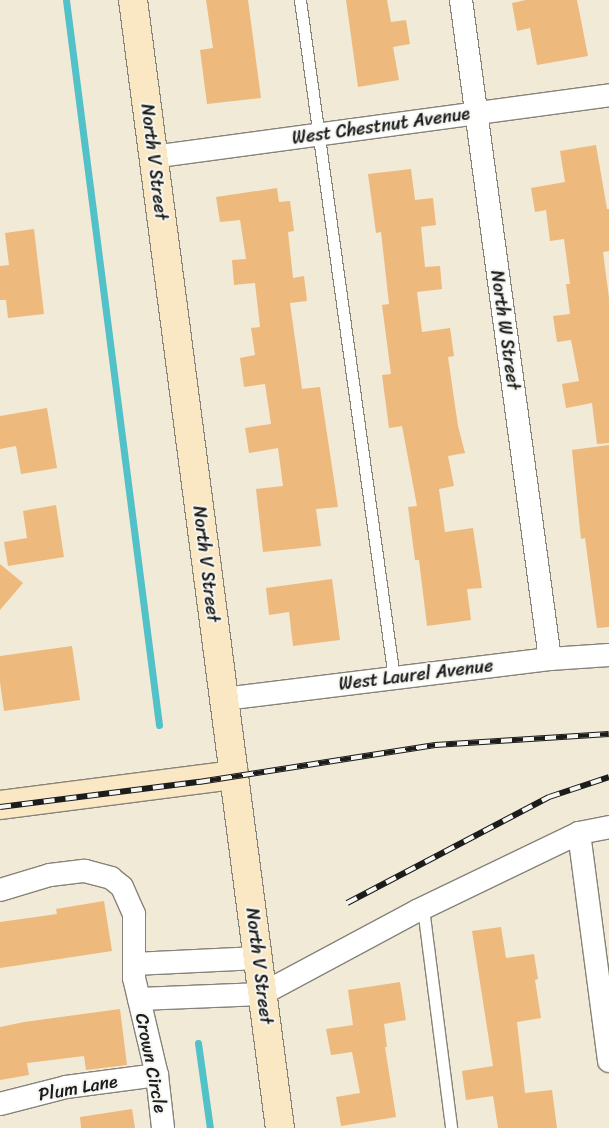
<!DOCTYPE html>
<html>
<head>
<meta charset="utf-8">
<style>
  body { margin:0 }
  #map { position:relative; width:609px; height:1128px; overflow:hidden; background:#f1ead7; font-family:Sriracha,sans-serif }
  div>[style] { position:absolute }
  .stream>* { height:7px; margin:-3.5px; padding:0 3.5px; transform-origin:3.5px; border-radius:3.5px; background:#52c1c8 }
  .building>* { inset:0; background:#edb97c }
  .roads { filter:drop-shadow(1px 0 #86837a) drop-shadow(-1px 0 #86837a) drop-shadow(0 1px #86837a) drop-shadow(0 -1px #86837a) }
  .lane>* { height:11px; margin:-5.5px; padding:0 5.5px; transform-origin:5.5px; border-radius:5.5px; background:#fff }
  .street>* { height:22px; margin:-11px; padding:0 11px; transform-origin:11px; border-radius:11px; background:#fff }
  .secondary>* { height:28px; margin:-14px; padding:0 14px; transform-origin:14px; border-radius:14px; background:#fae7c3 }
  .rail>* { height:5.5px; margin-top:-2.75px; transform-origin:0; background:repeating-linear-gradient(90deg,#f6f6f2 0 11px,#1c1c1c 0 22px); box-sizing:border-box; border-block:1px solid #1c1c1c }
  span { translate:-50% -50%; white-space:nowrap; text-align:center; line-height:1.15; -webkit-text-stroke:4px #f6f6f2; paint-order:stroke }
  .street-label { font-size:18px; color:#1c1c1c }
</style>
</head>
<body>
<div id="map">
  <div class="stream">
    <div style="left:66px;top:0;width:731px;rotate:82.69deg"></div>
    <div style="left:198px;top:1043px;width:86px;rotate:82deg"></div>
  </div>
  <div class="building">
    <div style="clip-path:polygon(206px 0,248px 0,261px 98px,207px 104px,200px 50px,213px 48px)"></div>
    <div style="clip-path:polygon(346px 0,387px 0,391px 22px,406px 20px,410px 44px,393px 47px,399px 80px,358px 87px)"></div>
    <div style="clip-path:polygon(526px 0,577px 0,588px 56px,537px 65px,530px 28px,517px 31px,512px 3px)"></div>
    <div style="clip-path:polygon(596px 145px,607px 209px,609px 209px,609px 251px,603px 252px,609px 298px,609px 443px,597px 444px,592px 403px,566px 408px,562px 384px,579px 381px,571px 340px,557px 342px,553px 316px,570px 314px,566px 284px,570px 284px,564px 239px,550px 241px,546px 210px,535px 212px,531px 188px,565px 182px,560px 151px)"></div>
    <div style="clip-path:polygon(411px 169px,415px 200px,433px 198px,436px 225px,421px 227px,425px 267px,440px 266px,442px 289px,417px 292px,422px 332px,450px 328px,454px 356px,448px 357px,458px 426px,465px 453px,448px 456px,454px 486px,439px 489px,445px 532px,473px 528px,482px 588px,467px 589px,471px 620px,427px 626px,419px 560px,415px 560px,408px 507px,417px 506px,402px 426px,389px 428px,382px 375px,391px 374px,382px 305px,389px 304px,381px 232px,376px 233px,368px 174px)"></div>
    <div style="clip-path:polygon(277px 188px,279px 202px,290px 201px,294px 231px,288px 232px,293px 278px,304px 276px,307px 301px,290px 303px,302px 389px,320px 387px,338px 507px,316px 509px,321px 546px,263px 552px,256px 489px,283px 486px,278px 448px,249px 453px,245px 428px,271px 424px,265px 384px,244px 387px,240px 358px,255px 355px,251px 328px,260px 327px,255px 283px,234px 285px,232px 260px,246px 259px,240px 220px,220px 222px,216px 197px)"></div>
    <div style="clip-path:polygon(34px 229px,44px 314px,8px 318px,6px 300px,0 300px,0 266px,9px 265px,5px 233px)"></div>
    <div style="clip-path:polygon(47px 408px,57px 468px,21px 474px,16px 446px,0 449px,0 416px)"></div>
    <div style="clip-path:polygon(609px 445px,609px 627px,597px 628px,585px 538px,581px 539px,572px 450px)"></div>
    <div style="clip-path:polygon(56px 505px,64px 557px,8px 566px,4px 542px,27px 538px,23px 511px)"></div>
    <div style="clip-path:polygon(0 564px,23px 583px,0 610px)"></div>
    <div style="clip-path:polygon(332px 579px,340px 640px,293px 646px,289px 612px,269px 615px,266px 588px)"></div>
    <div style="clip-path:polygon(72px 646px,80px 700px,4px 711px,0 682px,0 656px)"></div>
    <div style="clip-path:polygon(104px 901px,112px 951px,0 968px,0 922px,57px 914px,56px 909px)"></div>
    <div style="clip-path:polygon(501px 927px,506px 958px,534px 954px,538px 979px,535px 980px,541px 1018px,517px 1022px,525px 1093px,552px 1090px,557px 1128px,498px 1128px,493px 1096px,466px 1100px,462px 1071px,493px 1066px,472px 931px)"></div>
    <div style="clip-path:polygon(400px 982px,406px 1020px,384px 1024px,387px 1047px,385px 1047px,396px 1117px,341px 1126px,336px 1097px,360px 1093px,352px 1052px,331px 1055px,326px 1029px,353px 1025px,348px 990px)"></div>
    <div style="clip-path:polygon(120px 1009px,127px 1065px,86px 1070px,84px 1056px,27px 1063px,29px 1075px,0 1080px,0 1027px,24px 1022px)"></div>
    <div style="clip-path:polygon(132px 1109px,135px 1128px,81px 1128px,80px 1117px)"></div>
  </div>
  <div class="roads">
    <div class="lane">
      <div style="left:300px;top:0;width:684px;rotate:82.11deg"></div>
      <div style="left:423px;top:908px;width:222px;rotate:82.7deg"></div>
    </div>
    <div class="street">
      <div style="left:461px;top:0;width:665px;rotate:82.31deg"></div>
      <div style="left:153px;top:157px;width:460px;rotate:-7.7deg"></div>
      <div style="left:224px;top:699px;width:328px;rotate:-7deg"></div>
      <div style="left:550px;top:659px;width:59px;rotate:-3.9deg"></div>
      <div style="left:579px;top:833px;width:230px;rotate:82.5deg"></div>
      <div style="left:0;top:890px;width:52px;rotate:-16.7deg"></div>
      <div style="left:50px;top:875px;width:35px;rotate:-7deg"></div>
      <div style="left:85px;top:871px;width:27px;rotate:15deg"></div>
      <div style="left:111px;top:878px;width:14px;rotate:39deg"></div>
      <div style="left:122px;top:887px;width:30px;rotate:66deg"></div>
      <div style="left:134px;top:914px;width:64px;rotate:90deg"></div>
      <div style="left:134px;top:978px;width:100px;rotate:76.7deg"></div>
      <div style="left:157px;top:1075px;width:53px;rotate:83.5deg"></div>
      <div style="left:134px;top:964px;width:124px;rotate:-2.8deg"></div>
      <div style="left:139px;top:999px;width:123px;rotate:-2.3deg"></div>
      <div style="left:262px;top:994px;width:176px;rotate:-28.2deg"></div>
      <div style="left:417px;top:911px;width:180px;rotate:-25.7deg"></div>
      <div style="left:579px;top:833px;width:31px;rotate:-11deg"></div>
      <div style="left:0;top:1104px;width:68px;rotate:-14.4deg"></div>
      <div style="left:66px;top:1087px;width:92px;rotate:-7.5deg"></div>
    </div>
    <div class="secondary">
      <div style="left:133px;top:0;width:1138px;rotate:82.58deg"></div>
      <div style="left:0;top:805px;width:236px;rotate:-7.3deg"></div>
    </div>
  </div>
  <div class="rail">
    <div style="left:0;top:807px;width:201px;rotate:-7.2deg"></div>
    <div style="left:199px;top:782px;width:239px;rotate:-8.9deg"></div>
    <div style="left:435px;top:745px;width:174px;rotate:-3.6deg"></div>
    <div style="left:347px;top:903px;width:228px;rotate:-27.7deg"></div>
    <div style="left:549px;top:797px;width:63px;rotate:-18.4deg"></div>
  </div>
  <div class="street-label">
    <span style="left:381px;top:126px;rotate:-8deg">West Chestnut Avenue</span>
    <span style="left:154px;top:162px;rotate:83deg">North V Street</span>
    <span style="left:505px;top:330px;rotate:82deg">North W Street</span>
    <span style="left:206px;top:564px;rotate:83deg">North V Street</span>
    <span style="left:416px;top:675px;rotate:-7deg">West Laurel Avenue</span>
    <span style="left:259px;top:966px;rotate:83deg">North V Street</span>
    <span style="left:151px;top:1063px;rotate:79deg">Crown Circle</span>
    <span style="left:78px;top:1088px;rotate:-10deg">Plum Lane</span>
  </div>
</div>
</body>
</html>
